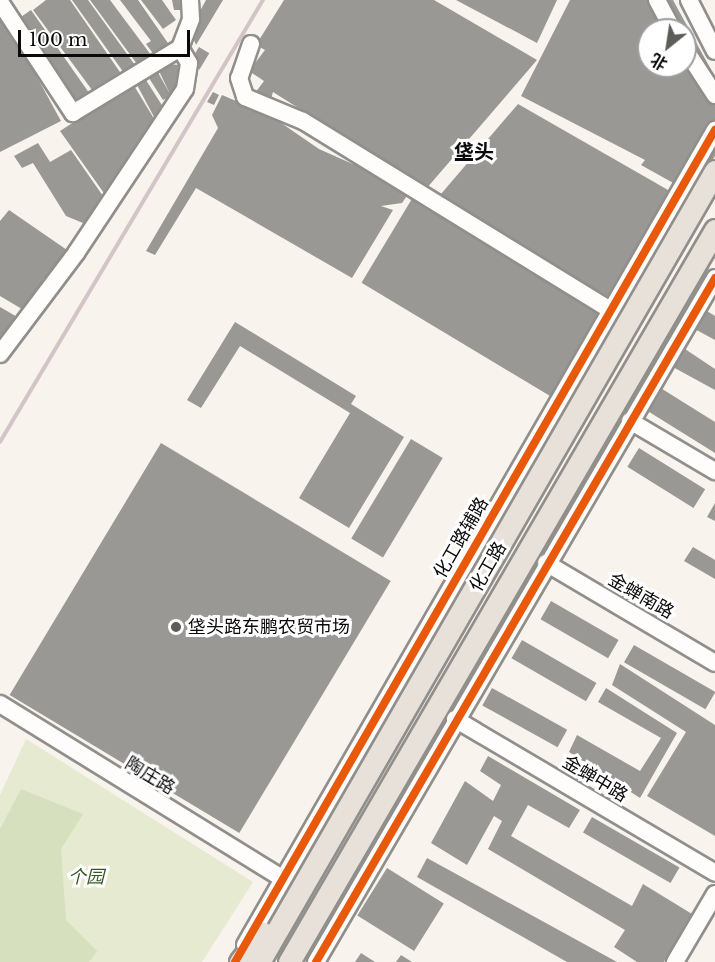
<!DOCTYPE html>
<html>
<head>
<meta charset="utf-8">
<style>
  body { margin:0 }
  #map { position:relative; width:715px; height:962px; overflow:hidden; background:#f8f4ed; font-family:"Libre Baskerville","Noto Sans SC",serif }
  div>[style] { position:absolute }
  .green>* { inset:0; background:#e5ead0 }
  .forest>* { inset:0; background:#d6e0bf }
  .building>* { inset:0; background:#9a9894; transform-origin:0 0 }
  .roads { filter:drop-shadow(2px 0 #918f8c) drop-shadow(-2px 0 #918f8c) drop-shadow(0 2px #918f8c) drop-shadow(0 -2px #918f8c) }
  .minor>* { height:16px; margin:-8px; padding:0 8px; transform-origin:8px; border-radius:8px; background:#fefdfc }
  .major>* { height:21px; margin:-10.5px; padding:0 10.5px; transform-origin:10.5px; border-radius:10.5px; background:#e8e1d9 }
  .rail>* { height:4px; margin:-2px; padding:0 2px; transform-origin:2px; border-radius:2px; background:#d3c5c7 }
  .cycleway>* { height:8px; margin:-4px; padding:0 4px; transform-origin:4px; border-radius:4px; background:#e8590c }
  .dots>* { width:16px; height:16px; translate:-50% -50%; box-sizing:border-box; border:3px solid #fff; border-radius:50% }
  span { translate:-50% -50%; white-space:nowrap; text-align:center; line-height:1.15; -webkit-text-stroke:6px #fff; paint-order:stroke }
  .street-label { font-size:18px; color:#0a0a0a }
  .poi-label { font-size:18px; color:#0a0a0a }
  .left { translate:0 -50%; text-align:left }
  .park-label { font-size:18px; color:#375824; font-style:italic }
  .neighbourhood-label { font-size:20px; color:#0a0a0a; font-weight:700 }
  .north { position:absolute; left:637px; top:18px; width:60px; height:60px; box-sizing:border-box; background:#fff; border:2px solid #9d9d9d; border-radius:50%; rotate:210deg; font-size:16px; font-weight:700; line-height:24px; text-align:center; color:#0a0a0a }
  .north::after { content:''; display:block; margin:auto; width:21px; height:27px; background:#5d5c59; clip-path:polygon(50% 0,100% 100%,50% 72%,0 100%) }
  .scale { position:absolute; left:18px; top:30px; width:172px; height:27px; box-sizing:border-box; border:3px solid #0a0a0a; border-top:0; padding-left:8px; font-size:18px; line-height:21px; white-space:nowrap; color:#0a0a0a; -webkit-text-stroke:4px #fff; paint-order:stroke }
</style>
</head>
<body>
<div id="map">
  <div class="green">
    <div style="clip-path:polygon(26px 739px,253px 882px,202px 962px,0 962px,0 795px)"></div>
  </div>
  <div class="forest">
    <div style="clip-path:polygon(21px 789px,83px 814px,61px 849px,66px 920px,97px 951px,89px 962px,0 962px,0 829px)"></div>
  </div>
  <div class="building">
    <div style="clip-path:polygon(46px 0,70px 0,122px 75px,95px 94px,33px 10px)"></div>
    <div style="clip-path:polygon(72px 0,88px 0,135px 65px,124px 73px)"></div>
    <div style="clip-path:polygon(90px 0,110px 0,151px 55px,137px 64px)"></div>
    <div style="clip-path:polygon(120px 0,138px 0,170px 46px,155px 56px,146px 44px,151px 41px)"></div>
    <div style="clip-path:polygon(141px 0,162px 0,176px 20px,163px 29px)"></div>
    <div style="clip-path:polygon(172px 0,182px 0,182px 10px,174px 10px)"></div>
    <div style="clip-path:polygon(191px 0,200px 0,199px 13px,206px 0,223px 0,196px 45px,190px 30px)"></div>
    <div style="clip-path:polygon(284px 0,434px 0,537px 60px,426px 189px,273px 92px,270px 102px,255px 93px,264px 81px,249px 71px,265px 50px,256px 45px)"></div>
    <div style="clip-path:polygon(456px 0,557px 0,537px 43px)"></div>
    <div style="clip-path:polygon(evenodd,570px 0,673px 0,715px 77px,715px 156px,693px 194px,641px 165px,645px 160px,521px 96px,570px 0,649px 30px,685px 30px,685px 66px,649px 66px,649px 30px)"></div>
    <div style="clip-path:polygon(0 9px,61px 121px,0 152px)"></div>
    <div style="left:31px;top:10px;width:105px;height:18px;rotate:55deg"></div>
    <div style="left:199px;top:47px;width:12px;height:19px;rotate:31deg"></div>
    <div style="clip-path:polygon(166px 64px,180px 65px,180px 79px,171px 96px,163px 100px,147px 75px,156px 69px,170px 94px,158px 69px)"></div>
    <div style="clip-path:polygon(144px 77px,165px 110px,154px 117px,136px 83px)"></div>
    <div style="clip-path:polygon(133px 84px,156px 122px,106px 196px,60px 131px)"></div>
    <div style="clip-path:polygon(213px 92px,219px 95px,214px 105px,207px 102px)"></div>
    <div style="clip-path:polygon(222px 95px,271px 116px,319px 149px,411px 190px,402px 203px,381px 206px,393px 210px,352px 278px,196px 188px,155px 255px,146px 251px,218px 128px,212px 115px)"></div>
    <div style="clip-path:polygon(518px 104px,689px 202px,620px 314px,441px 194px)"></div>
    <div style="clip-path:polygon(38px 143px,50px 162px,71px 150px,103px 196px,79px 235px,83px 223px,66px 216px,33px 163px,22px 168px,14px 156px)"></div>
    <div style="left:413px;top:197px;width:241px;height:100px;rotate:31deg"></div>
    <div style="clip-path:polygon(9px 210px,67px 250px,27px 312px,0 296px,0 221px)"></div>
    <div style="clip-path:polygon(0 307px,19px 318px,0 336px)"></div>
    <div style="clip-path:polygon(702px 308px,715px 316px,715px 340px,691px 327px)"></div>
    <div style="clip-path:polygon(235px 322px,356px 396px,351px 404px,404px 437px,349px 528px,299px 498px,350px 413px,240px 346px,201px 408px,187px 400px)"></div>
    <div style="clip-path:polygon(682px 347px,715px 369px,715px 390px,671px 366px)"></div>
    <div style="clip-path:polygon(659px 387px,715px 422px,715px 453px,646px 410px)"></div>
    <div style="left:411px;top:439px;width:37px;height:116px;rotate:31deg"></div>
    <div style="left:161px;top:443px;width:268px;height:294px;rotate:31deg"></div>
    <div style="left:639px;top:448px;width:78px;height:22px;rotate:32deg"></div>
    <div style="clip-path:polygon(715px 503px,715px 521px,707px 517px)"></div>
    <div style="clip-path:polygon(693px 547px,715px 560px,715px 579px,684px 561px)"></div>
    <div style="left:551px;top:601px;width:78px;height:21px;rotate:30deg"></div>
    <div style="left:522px;top:640px;width:86px;height:21px;rotate:30deg"></div>
    <div style="left:634px;top:645px;width:94px;height:20px;rotate:30deg"></div>
    <div style="clip-path:polygon(620px 664px,715px 725px,715px 836px,647px 796px,686px 732px,612px 685px)"></div>
    <div style="left:492px;top:688px;width:86px;height:20px;rotate:29deg"></div>
    <div style="clip-path:polygon(606px 688px,677px 733px,640px 798px,569px 752px,577px 735px,640px 771px,661px 738px,598px 702px)"></div>
    <div style="clip-path:polygon(488px 756px,580px 810px,569px 828px,528px 805px,511px 836px,632px 906px,643px 884px,692px 914px,664px 962px,637px 962px,614px 947px,625px 930px,488px 849px,502px 821px,494px 816px,467px 865px,431px 843px,465px 781px,493px 801px,501px 785px,480px 771px)"></div>
    <div style="left:592px;top:817px;width:101px;height:18px;rotate:30deg"></div>
    <div style="clip-path:polygon(427px 858px,617px 962px,567px 962px,417px 877px)"></div>
    <div style="left:387px;top:868px;width:67px;height:56px;rotate:32deg"></div>
    <div style="clip-path:polygon(361px 953px,375px 962px,355px 962px)"></div>
    <div style="clip-path:polygon(401px 955px,412px 962px,396px 962px)"></div>
  </div>
  <div class="roads">
    <div class="minor">
      <div style="left:657px;top:0;width:34px;rotate:62deg"></div>
      <div style="left:689px;top:0;width:57px;rotate:63deg"></div>
      <div style="left:0;top:2px;width:133px;rotate:56.7deg"></div>
      <div style="left:73px;top:113px;width:125px;rotate:-31.3deg"></div>
      <div style="left:180px;top:48px;width:31px;rotate:-69deg"></div>
      <div style="left:191px;top:19px;width:19px;rotate:-93deg"></div>
      <div style="left:251px;top:44px;width:36px;rotate:109deg"></div>
      <div style="left:239px;top:78px;width:20px;rotate:72deg"></div>
      <div style="left:245px;top:97px;width:63px;rotate:22.5deg"></div>
      <div style="left:303px;top:121px;width:358px;rotate:31.6deg"></div>
      <div style="left:685px;top:49px;width:55px;rotate:56.9deg"></div>
      <div style="left:0;top:354px;width:126px;rotate:-53deg"></div>
      <div style="left:76px;top:253px;width:197px;rotate:-56.4deg"></div>
      <div style="left:185px;top:89px;width:26px;rotate:-81deg"></div>
      <div style="left:189px;top:63px;width:17px;rotate:-121deg"></div>
      <div style="left:630px;top:421px;width:99px;rotate:30.5deg"></div>
      <div style="left:546px;top:563px;width:196px;rotate:30.6deg"></div>
      <div style="left:0;top:704px;width:331px;rotate:31.7deg"></div>
      <div style="left:455px;top:719px;width:302px;rotate:30.6deg"></div>
      <div style="left:245px;top:945px;width:941px;rotate:-60.03deg"></div>
      <div style="left:316px;top:962px;width:792px;rotate:-59.74deg"></div>
      <div style="left:675px;top:962px;width:79px;rotate:-59.5deg"></div>
    </div>
    <div class="major">
      <div style="left:240px;top:962px;width:37px;rotate:-52deg"></div>
      <div style="left:259px;top:962px;width:913px;rotate:-60.04deg"></div>
      <div style="left:289px;top:962px;width:847px;rotate:-59.8deg"></div>
    </div>
  </div>
  <div class="rail">
    <div style="left:0;top:442px;width:514px;rotate:-59.25deg"></div>
  </div>
  <div class="cycleway">
    <div style="left:235px;top:962px;width:961px;rotate:-60.02deg"></div>
    <div style="left:316px;top:962px;width:792px;rotate:-59.74deg"></div>
  </div>
  <div class="dots">
    <div style="left:176px;top:627px;background:#5d5c59"></div>
  </div>
  <div class="street-label">
    <span style="left:461px;top:538px;rotate:-60deg">化工路辅路</span>
    <span style="left:488px;top:567px;rotate:-60deg">化工路</span>
    <span style="left:641px;top:596px;rotate:30deg">金蝉南路</span>
    <span style="left:150px;top:776px;rotate:31deg">陶庄路</span>
    <span style="left:595px;top:779px;rotate:31deg">金蝉中路</span>
  </div>
  <div class="poi-label">
    <span class="left" style="left:188px;top:627px">垡头路东鹏农贸市场</span>
  </div>
  <div class="park-label">
    <span style="left:86px;top:877px">个园</span>
  </div>
  <div class="neighbourhood-label">
    <span style="left:474px;top:152px">垡头</span>
  </div>
  <div class="north">北</div>
  <div class="scale">100 m</div>
</div>
</body>
</html>
